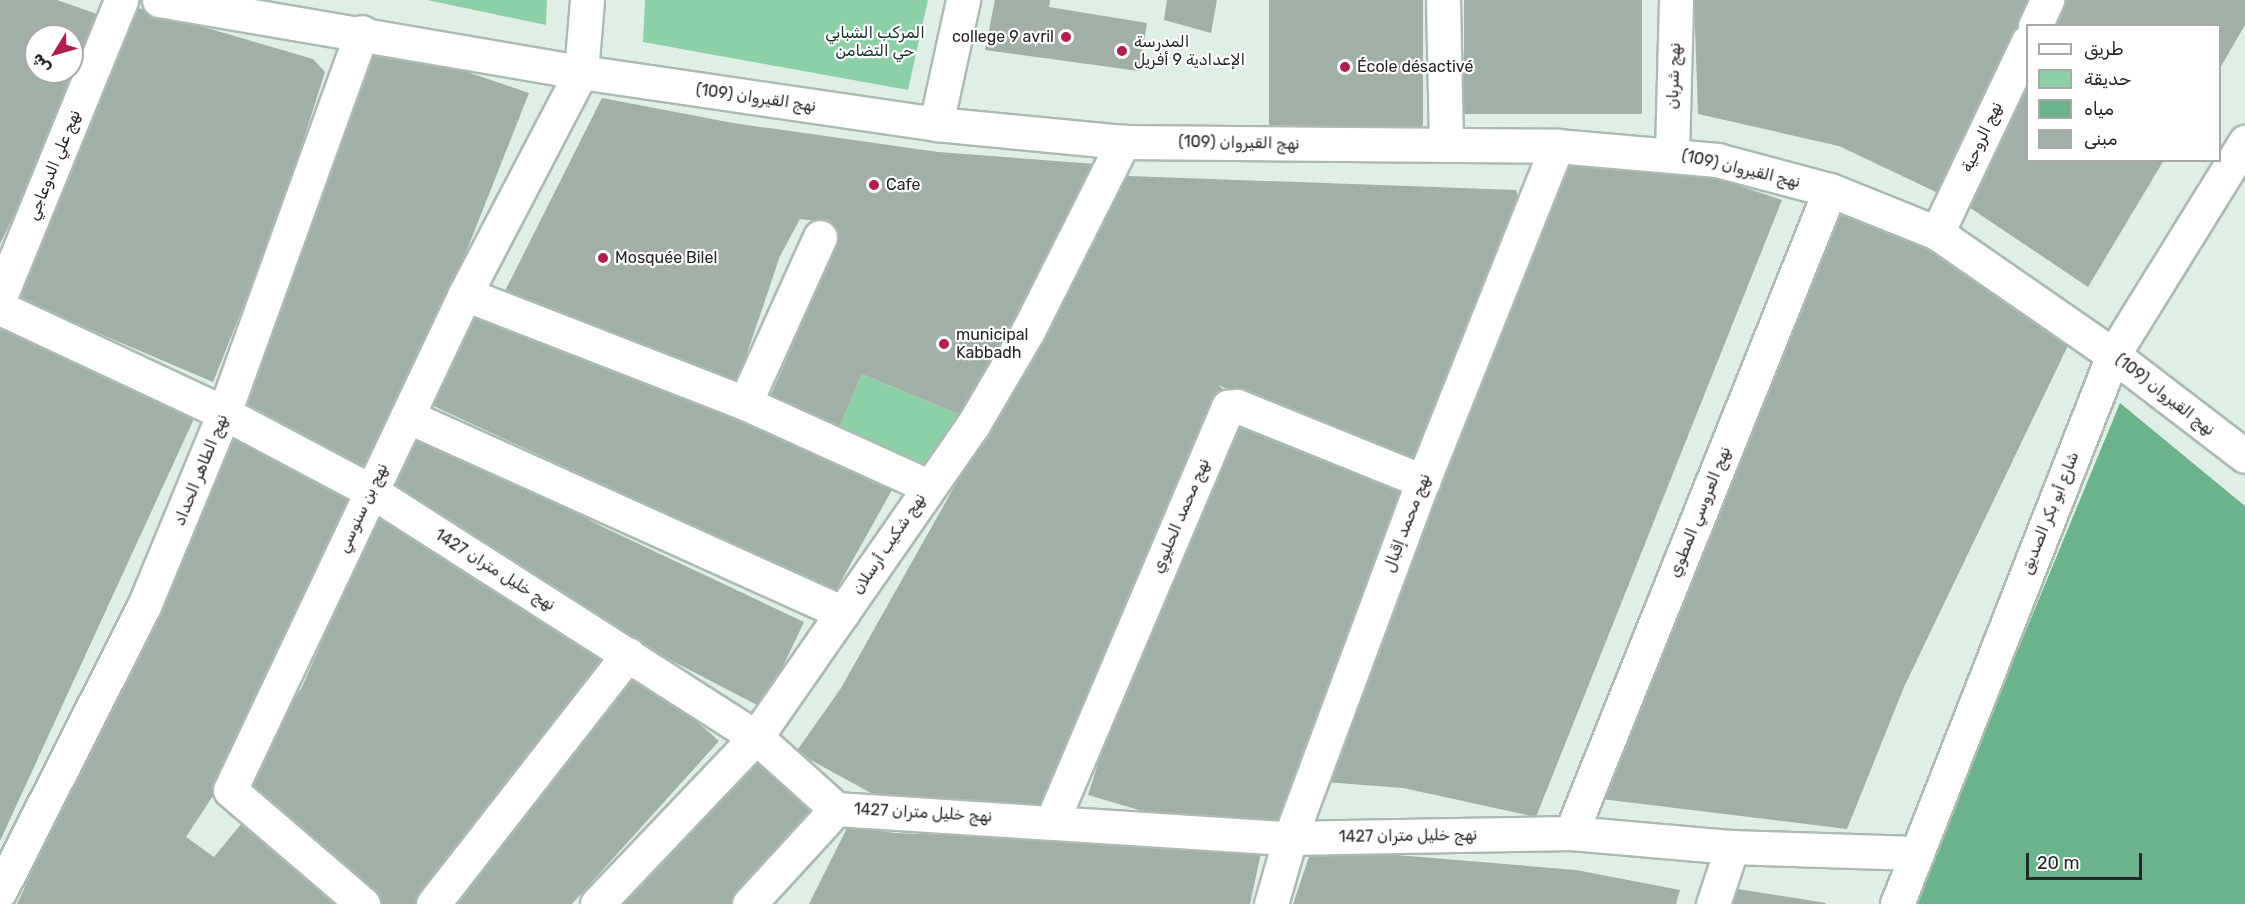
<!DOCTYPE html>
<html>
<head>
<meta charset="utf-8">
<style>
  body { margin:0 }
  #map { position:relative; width:2245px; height:904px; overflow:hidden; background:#e0efe5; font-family:Rubik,Vazirmatn,sans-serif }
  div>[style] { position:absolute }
  .green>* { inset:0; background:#8dd0a8 }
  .water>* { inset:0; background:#6cb28a }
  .building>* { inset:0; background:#a1afa6; transform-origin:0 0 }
  .roads { filter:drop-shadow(2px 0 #acbab1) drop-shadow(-2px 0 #acbab1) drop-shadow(0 2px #acbab1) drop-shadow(0 -2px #acbab1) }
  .minor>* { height:33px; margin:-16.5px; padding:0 16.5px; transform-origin:16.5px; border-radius:16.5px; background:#fff }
  .dots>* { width:16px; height:16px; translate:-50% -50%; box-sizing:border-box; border:3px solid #fff; border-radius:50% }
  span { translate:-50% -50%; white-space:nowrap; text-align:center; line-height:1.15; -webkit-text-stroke:4.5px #fff; paint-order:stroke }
  .park-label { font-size:16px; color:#133221 }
  .poi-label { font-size:16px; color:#222824 }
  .right { translate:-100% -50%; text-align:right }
  .left { translate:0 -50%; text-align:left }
  .street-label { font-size:16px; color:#222824 }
  .legend { position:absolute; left:2026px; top:24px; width:195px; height:138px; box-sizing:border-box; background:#fff; border:2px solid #a7a9a7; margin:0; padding:8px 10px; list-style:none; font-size:18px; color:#222824 }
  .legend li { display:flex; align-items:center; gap:12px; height:30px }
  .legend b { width:30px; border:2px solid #a7a9a7 }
  .north { position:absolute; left:24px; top:24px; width:60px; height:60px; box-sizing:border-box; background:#fff; border:2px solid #a7a9a7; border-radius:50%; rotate:233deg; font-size:16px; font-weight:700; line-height:24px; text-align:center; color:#222824 }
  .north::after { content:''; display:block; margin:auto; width:21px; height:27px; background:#b01f50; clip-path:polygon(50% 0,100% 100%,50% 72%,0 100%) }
  .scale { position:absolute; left:2026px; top:853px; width:116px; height:27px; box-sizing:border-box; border:3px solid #222824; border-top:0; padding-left:8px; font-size:18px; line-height:21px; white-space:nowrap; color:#222824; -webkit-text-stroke:4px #fff; paint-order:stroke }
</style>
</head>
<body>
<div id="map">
  <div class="green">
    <div style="clip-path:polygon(427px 0,547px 0,546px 25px)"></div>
    <div style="clip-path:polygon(645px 0,928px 0,908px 90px,643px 42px)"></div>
    <div style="clip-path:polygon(862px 374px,970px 419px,931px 474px,837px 433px)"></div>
  </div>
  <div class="water">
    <div style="clip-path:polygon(2120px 403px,2245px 506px,2245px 904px,1918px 904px,1932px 858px)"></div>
  </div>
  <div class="building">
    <div style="clip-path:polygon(evenodd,0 0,57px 0,100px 15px,47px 148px,0 244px,0 0,36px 36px,72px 36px,72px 72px,36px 72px,36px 36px)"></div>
    <div style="clip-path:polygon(995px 0,1050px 0,1049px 7px,1147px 23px,1139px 71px,985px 50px)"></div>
    <div style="clip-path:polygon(1167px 0,1217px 0,1211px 33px,1164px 20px)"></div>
    <div style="left:1269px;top:0;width:154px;height:133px"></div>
    <div style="left:1464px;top:0;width:178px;height:114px"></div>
    <div style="clip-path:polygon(1694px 0,2028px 0,1981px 112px,1938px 193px,1839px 146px,1698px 114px)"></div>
    <div style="clip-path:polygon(2052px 0,2245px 0,2245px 25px,2220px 68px,2220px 26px,2040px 26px)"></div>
    <div style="clip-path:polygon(128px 5px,313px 59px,325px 72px,278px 220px,213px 382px,9px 295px)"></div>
    <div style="clip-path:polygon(368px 38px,529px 93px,450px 293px,367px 475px,227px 409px)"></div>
    <div style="clip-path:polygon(2028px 52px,2028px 160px,2164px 160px,2088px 287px,1957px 199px)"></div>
    <div style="clip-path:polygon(602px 98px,733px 123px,938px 152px,1095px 164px,970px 419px,862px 374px,837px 433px,767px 404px,826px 269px,833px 223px,800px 219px,780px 256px,733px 395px,498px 305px)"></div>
    <div style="clip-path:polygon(1561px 157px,1688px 169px,1782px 200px,1536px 817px,1403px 788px,1325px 782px,1409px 548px,1501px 331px)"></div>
    <div style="clip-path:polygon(1128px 176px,1516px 190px,1521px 208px,1417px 470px,1218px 385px,1223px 389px,1163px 513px,1066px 755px,1036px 813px,891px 804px,796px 752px,841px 688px,989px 425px,1039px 349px,1095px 228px)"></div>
    <div style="clip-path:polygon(1838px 199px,1914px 235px,2074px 333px,1904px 687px,1847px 829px,1593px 798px)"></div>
    <div style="clip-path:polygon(465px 301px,661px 379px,893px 488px,835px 592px,425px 402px)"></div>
    <div style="clip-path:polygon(4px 323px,198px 410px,0 841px,0 331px)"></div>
    <div style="clip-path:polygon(1232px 413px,1410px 490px,1286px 831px,1197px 827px,1088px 795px,1111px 723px)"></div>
    <div style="clip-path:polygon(411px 425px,605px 528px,804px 622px,763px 708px,595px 621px,374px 492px)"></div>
    <div style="clip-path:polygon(231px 438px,363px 498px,239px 756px,186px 837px,214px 857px,246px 818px,349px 904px,17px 904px)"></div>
    <div style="clip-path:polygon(382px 506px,609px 649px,420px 904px,379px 904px,233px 794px,302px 687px)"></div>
    <div style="clip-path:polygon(632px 665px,719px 741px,572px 904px,444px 904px)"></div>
    <div style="clip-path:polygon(759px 753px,824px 813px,739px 904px,610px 904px)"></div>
    <div style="clip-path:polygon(848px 826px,895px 833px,1127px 841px,1261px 853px,1250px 904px,809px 904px)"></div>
    <div style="clip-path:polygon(1312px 848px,1576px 870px,1680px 890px,1676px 904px,1293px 904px)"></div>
    <div style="clip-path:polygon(1726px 887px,1826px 903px,1825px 904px,1721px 904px)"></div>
  </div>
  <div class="roads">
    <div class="minor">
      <div style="left:159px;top:0;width:428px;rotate:9.7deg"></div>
      <div style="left:581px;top:72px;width:359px;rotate:8.3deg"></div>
      <div style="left:936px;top:124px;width:188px;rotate:5.5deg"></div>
      <div style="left:1123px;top:142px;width:434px;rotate:0.5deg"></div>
      <div style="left:1557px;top:146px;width:161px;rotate:5deg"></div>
      <div style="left:1717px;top:160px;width:117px;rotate:14.9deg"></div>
      <div style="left:1830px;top:190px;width:115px;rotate:21.9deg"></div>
      <div style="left:1937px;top:233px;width:214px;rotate:34.7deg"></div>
      <div style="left:2113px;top:355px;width:166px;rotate:37.4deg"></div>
      <div style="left:1443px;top:0;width:145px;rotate:88.8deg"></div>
      <div style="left:2035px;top:26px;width:29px;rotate:-65deg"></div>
      <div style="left:936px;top:124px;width:127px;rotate:-77.7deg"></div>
      <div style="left:1672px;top:153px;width:153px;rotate:-88.5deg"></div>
      <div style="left:1937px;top:233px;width:212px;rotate:-64.6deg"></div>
      <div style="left:465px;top:294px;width:300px;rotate:21.3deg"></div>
      <div style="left:745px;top:403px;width:201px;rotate:24.4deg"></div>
      <div style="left:0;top:297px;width:321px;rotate:-67.8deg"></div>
      <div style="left:0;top:308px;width:247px;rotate:25.1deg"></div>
      <div style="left:224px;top:413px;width:166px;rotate:28deg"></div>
      <div style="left:371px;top:491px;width:457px;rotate:32.6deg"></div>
      <div style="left:756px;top:737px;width:108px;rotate:42deg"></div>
      <div style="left:836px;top:809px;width:455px;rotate:3.7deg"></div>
      <div style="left:1290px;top:838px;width:281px;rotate:-1deg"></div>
      <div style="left:1571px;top:833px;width:162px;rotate:5deg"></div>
      <div style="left:1732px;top:847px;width:182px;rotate:1.9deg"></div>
      <div style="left:745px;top:403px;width:182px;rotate:-65.7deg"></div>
      <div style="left:407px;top:416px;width:478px;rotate:24.3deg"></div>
      <div style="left:1053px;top:819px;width:448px;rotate:-67deg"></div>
      <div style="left:1228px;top:407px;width:9px;rotate:-6deg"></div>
      <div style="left:1237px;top:406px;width:201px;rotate:22deg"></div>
      <div style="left:1571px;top:833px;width:693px;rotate:-68.06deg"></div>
      <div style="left:0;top:891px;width:319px;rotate:-63.2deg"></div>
      <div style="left:144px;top:606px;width:209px;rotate:-67.5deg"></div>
      <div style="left:224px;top:413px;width:405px;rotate:-70.1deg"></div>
      <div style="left:363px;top:904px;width:175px;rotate:-139.4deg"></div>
      <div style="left:230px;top:790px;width:549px;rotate:-64.65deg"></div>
      <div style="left:465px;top:294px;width:250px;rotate:-62.4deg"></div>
      <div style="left:581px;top:72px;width:72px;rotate:-85.2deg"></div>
      <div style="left:433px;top:904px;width:317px;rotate:-52deg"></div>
      <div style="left:597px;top:904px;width:231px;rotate:-46.4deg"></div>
      <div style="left:756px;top:737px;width:380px;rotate:-55.2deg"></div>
      <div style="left:973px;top:425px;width:109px;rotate:-59.7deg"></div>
      <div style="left:1028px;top:331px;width:212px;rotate:-63.3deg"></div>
      <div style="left:749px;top:904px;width:129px;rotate:-47.5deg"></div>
      <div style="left:1271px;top:904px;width:69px;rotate:-73.9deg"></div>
      <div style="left:1290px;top:838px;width:381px;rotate:-69.6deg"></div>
      <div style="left:1423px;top:481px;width:361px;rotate:-68.2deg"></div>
      <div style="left:1713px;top:904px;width:60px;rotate:-71.6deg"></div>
      <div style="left:1897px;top:904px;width:590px;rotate:-68.52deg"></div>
      <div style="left:2113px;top:355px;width:251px;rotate:-58.2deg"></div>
    </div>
  </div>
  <div class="dots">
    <div style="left:1066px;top:37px;background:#b01f50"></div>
    <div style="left:1122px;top:51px;background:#b01f50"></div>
    <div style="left:1345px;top:67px;background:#b01f50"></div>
    <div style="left:874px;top:185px;background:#b01f50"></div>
    <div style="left:603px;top:258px;background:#b01f50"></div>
    <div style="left:944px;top:344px;background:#b01f50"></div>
  </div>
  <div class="park-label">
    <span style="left:875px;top:42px">المركب الشبابي<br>حي التضامن</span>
  </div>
  <div class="poi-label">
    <span class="right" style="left:1054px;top:37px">college 9 avril</span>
    <span class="left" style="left:1134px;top:51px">المدرسة<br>الإعدادية 9 أفريل</span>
    <span class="left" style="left:1357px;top:67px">École désactivé</span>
    <span class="left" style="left:886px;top:185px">Cafe</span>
    <span class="left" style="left:615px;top:258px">Mosquée Bilel</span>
    <span class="left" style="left:956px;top:344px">municipal<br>Kabbadh</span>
  </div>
  <div class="street-label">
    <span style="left:1674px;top:76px;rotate:-88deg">نهج شربان</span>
    <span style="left:756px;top:98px;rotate:8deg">نهج القيروان (109)</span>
    <span style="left:1982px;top:137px;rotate:-65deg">نهج الروحية</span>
    <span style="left:1239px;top:143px;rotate:1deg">نهج القيروان (109)</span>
    <span style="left:54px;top:165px;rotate:-68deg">نهج علي الدوعاجي</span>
    <span style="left:1741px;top:169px;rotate:13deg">نهج القيروان (109)</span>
    <span style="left:2165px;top:395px;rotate:38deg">نهج القيروان (109)</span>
    <span style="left:201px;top:470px;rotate:-68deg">نهج الطاهر الحداد</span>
    <span style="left:363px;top:508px;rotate:-65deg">نهج بن سنوسي</span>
    <span style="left:1700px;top:512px;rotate:-68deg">نهج العروسي المطوي</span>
    <span style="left:2050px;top:513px;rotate:-68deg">شارع أبو بكر الصديق</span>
    <span style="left:1181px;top:516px;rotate:-67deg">نهج محمد الحليوي</span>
    <span style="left:1407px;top:523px;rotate:-69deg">نهج محمد إقبال</span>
    <span style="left:889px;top:544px;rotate:-56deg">نهج شكيب أرسلان</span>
    <span style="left:495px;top:570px;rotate:32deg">نهج خليل متران 1427</span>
    <span style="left:923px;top:813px;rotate:3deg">نهج خليل متران 1427</span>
    <span style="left:1408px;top:836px;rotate:-1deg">نهج خليل متران 1427</span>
  </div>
  <ul class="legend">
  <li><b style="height:8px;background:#fff"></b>طريق</li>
  <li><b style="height:16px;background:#8dd0a8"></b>حديقة</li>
  <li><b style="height:16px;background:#6cb28a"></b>مياه</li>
  <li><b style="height:16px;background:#a1afa6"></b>مبنى</li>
  </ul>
  <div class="north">ش</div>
  <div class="scale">20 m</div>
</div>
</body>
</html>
